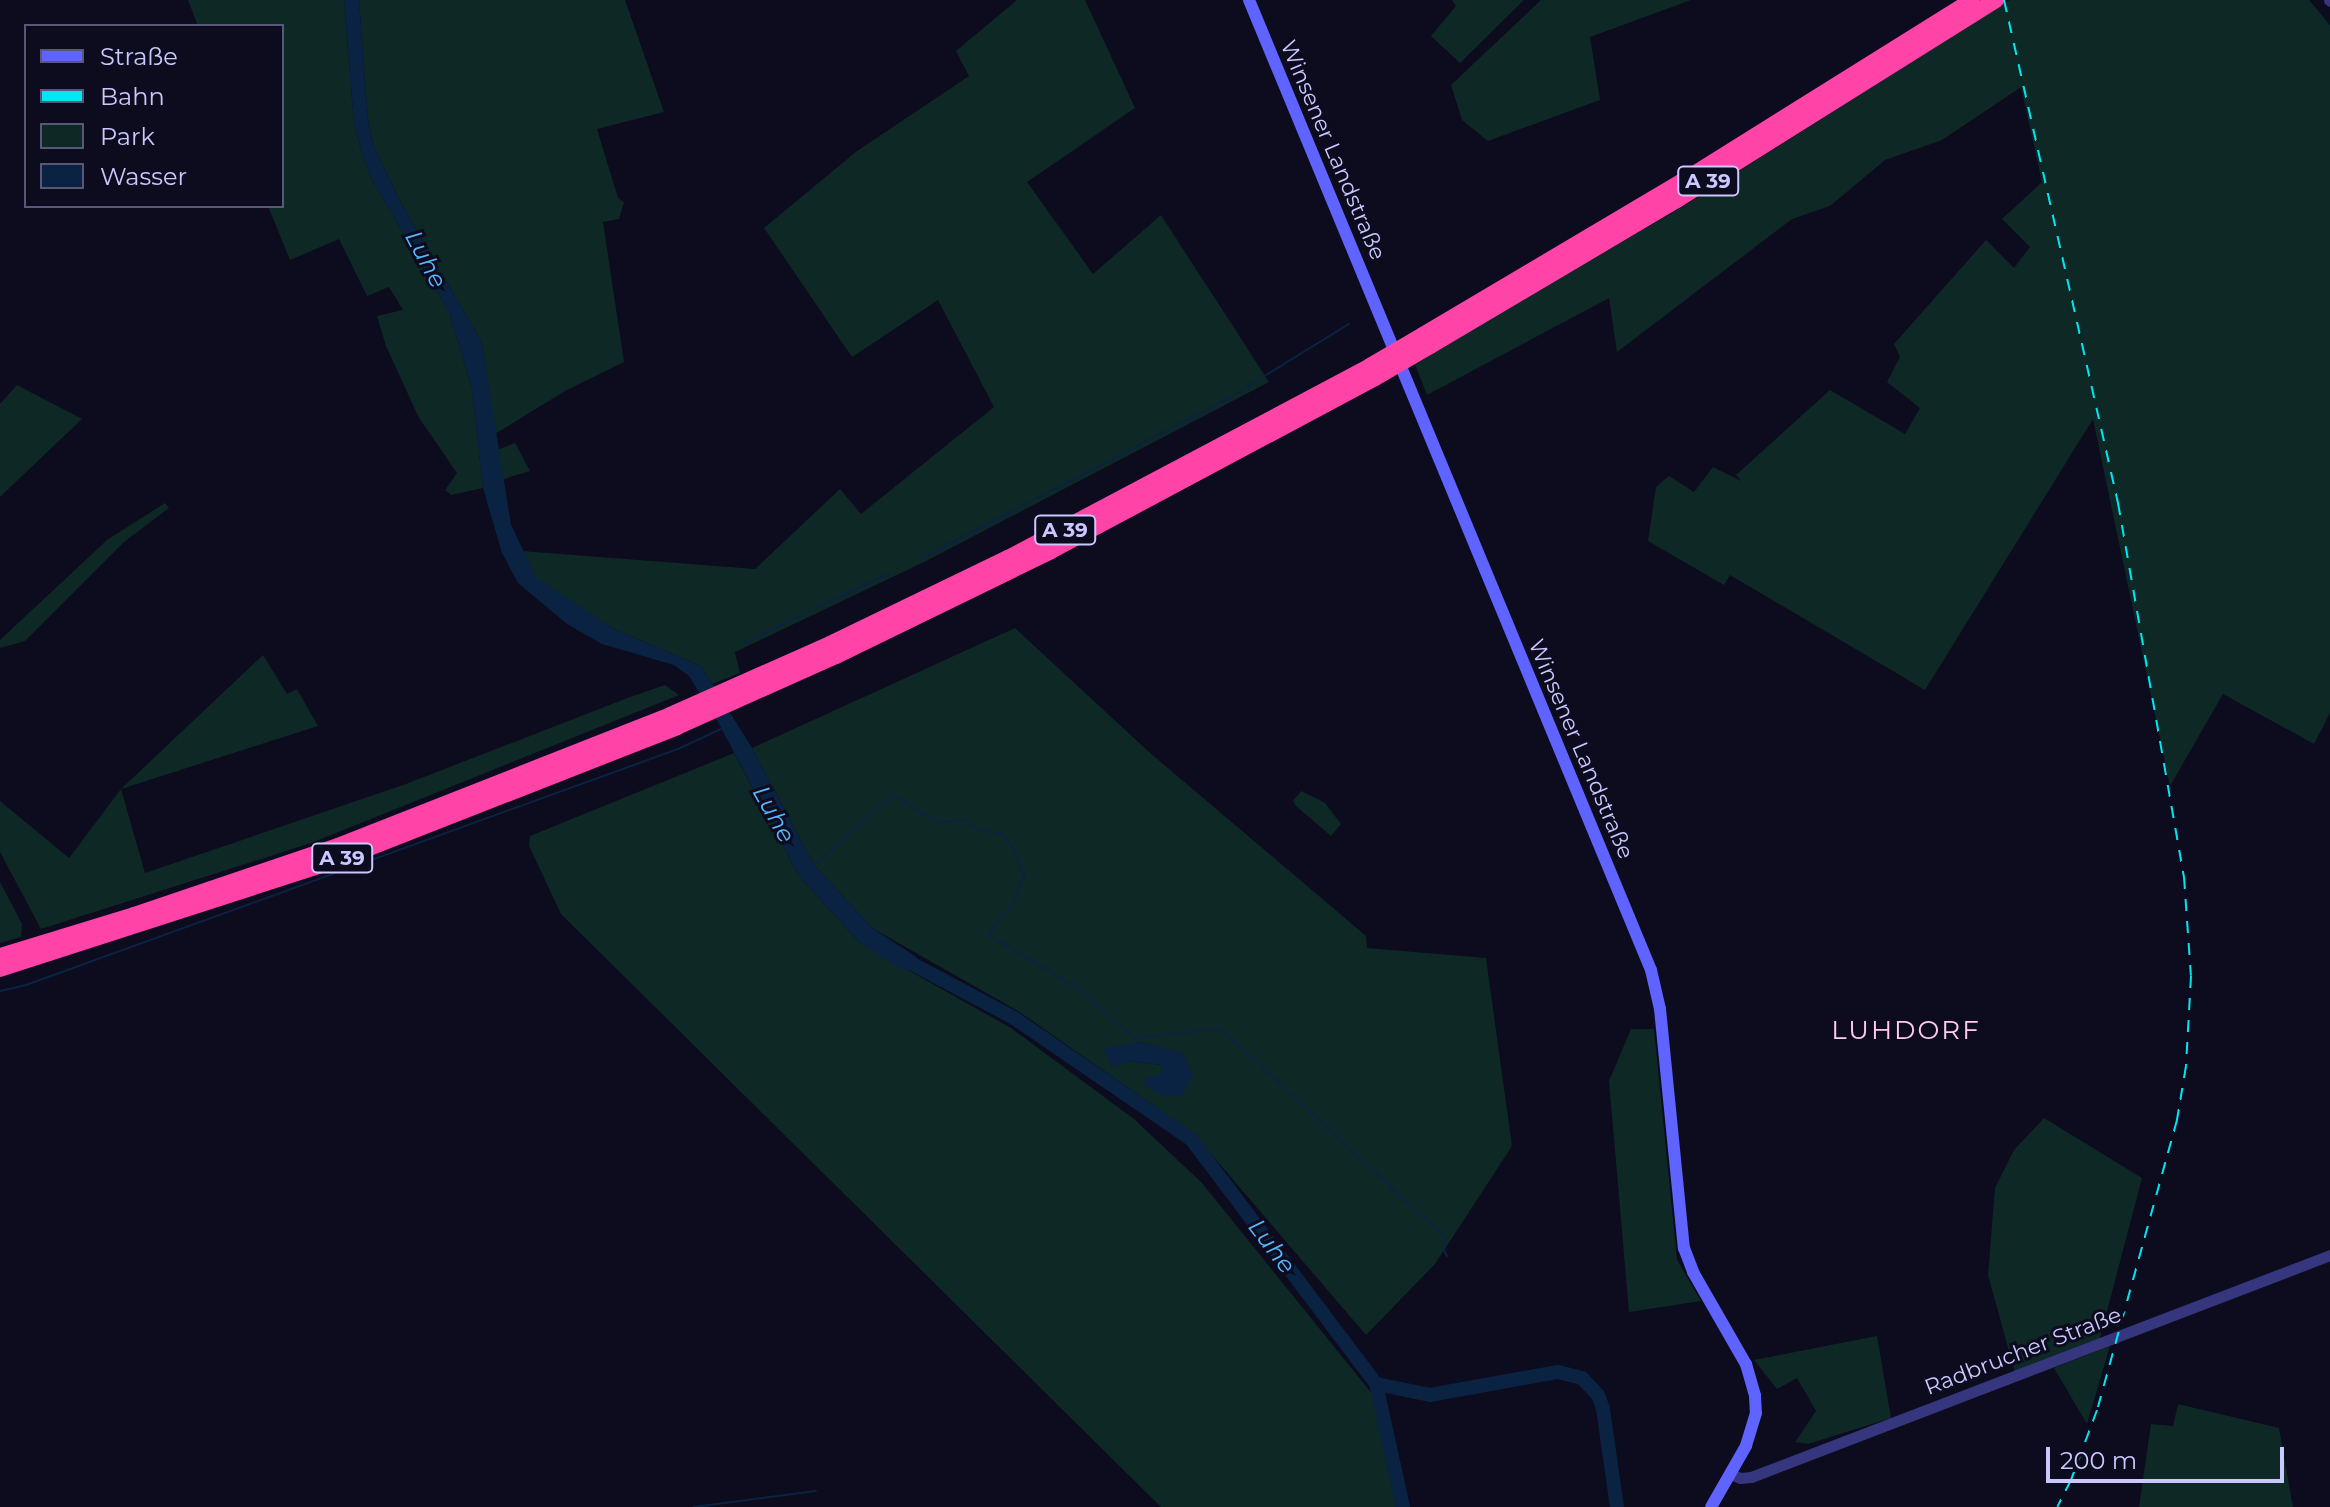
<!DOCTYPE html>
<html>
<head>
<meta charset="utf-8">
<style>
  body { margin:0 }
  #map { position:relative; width:2330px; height:1507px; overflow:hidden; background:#0d0b1e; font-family:Montserrat,sans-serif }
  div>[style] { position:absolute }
  .green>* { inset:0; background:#0e2825 }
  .water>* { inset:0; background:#0a2342 }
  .stream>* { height:2px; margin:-1px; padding:0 1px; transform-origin:1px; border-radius:1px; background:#0a2342 }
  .river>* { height:14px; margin:-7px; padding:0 7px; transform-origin:7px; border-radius:7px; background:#0a2342 }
  .tertiary>* { height:11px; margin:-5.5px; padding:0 5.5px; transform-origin:5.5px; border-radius:5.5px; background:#35367e }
  .secondary>* { height:12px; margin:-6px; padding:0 6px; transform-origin:6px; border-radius:6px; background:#5f63ff }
  .motorway>* { height:16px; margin:-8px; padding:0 8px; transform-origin:8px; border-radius:8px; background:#ff43a7 }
  .rail>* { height:2px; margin-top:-1px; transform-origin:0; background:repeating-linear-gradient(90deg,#00e7f3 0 12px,transparent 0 22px) }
  .motorway-bridge>* { height:16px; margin:-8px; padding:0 8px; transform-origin:8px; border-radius:8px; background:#ff43a7 }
  span { translate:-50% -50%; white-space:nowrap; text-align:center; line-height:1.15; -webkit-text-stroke:6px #0d0b1e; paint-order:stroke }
  .shield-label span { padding:2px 6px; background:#0d0b1e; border:2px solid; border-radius:6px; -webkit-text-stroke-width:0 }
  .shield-label { font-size:20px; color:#cbc8ff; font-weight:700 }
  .street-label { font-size:22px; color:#cbc8ff }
  .water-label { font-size:24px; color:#56b9ff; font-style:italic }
  .quarter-label { font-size:26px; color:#ffcaee; letter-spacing:2px }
  .legend { position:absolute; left:24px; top:24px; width:260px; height:184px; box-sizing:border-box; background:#0d0b1e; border:2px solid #595778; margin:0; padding:10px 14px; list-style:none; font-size:24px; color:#cbc8ff }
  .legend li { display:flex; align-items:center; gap:16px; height:40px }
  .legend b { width:40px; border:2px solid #595778 }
  .scale { position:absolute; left:2046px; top:1447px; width:238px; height:36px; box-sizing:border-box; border:4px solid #cbc8ff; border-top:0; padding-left:10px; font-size:24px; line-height:28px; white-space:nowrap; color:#cbc8ff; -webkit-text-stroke:6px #0d0b1e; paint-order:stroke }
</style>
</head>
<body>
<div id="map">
  <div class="green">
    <div style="clip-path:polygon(188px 0,344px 0,354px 124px,361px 150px,371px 178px,449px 312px,472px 389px,483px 488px,451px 495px,445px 490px,457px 473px,419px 418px,386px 346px,377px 316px,403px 310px,389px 287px,367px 296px,339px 239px,290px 260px,268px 206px,282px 206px,282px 26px,198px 26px)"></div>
    <div style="clip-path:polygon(359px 0,625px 0,664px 112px,597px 129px,618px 198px,624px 202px,619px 219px,603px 222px,624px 362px,565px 391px,495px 434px,482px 343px,401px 203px,373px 145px,368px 120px)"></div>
    <div style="clip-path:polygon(1017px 0,1085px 0,1135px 108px,1027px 182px,1093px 274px,1161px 215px,1269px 382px,926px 561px,735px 652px,740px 673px,712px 684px,701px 666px,614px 629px,536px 578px,522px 551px,755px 569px,840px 489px,861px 514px,994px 407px,938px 300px,852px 357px,764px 228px,857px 151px,969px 76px,956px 51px)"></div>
    <div style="clip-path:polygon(1452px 0,1524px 0,1460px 63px,1431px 36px,1456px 6px)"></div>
    <div style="clip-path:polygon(1541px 0,1691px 0,1590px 37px,1600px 100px,1488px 141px,1462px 120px,1451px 85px)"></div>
    <div style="clip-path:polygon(2010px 0,2309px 0,2330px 25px,2330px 713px,2314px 744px,2223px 694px,2170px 786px,2093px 419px,1925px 690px,1730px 575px,1724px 585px,1648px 541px,1656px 487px,1669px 476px,1694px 492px,1713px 467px,1741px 481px,1736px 475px,1830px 390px,1905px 434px,1920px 408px,1887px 382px,1900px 357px,1894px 344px,1986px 240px,2014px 268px,2030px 247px,2002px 219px,2042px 182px,2021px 87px,1942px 140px,1885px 160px,1830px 206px,1792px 219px,1617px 352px,1609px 298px,1427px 395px,1414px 362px,1681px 208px)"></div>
    <div style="clip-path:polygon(17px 385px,82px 419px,0 497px,0 404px)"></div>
    <div style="clip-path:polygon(515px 443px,530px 471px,501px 480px,497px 450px)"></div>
    <div style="clip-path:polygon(165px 503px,169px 508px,124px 542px,25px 641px,0 648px,0 640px,107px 540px)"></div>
    <div style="clip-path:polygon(evenodd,1015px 628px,1149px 752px,1366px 936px,1367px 948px,1486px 958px,1512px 1146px,1435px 1264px,1366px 1335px,1193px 1133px,1018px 1011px,872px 928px,814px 865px,752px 748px,1015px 628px,1138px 1042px,1182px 1053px,1193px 1075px,1163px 1074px,1162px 1065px,1129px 1061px,1138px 1042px)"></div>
    <div style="clip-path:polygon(263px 655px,287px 694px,297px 689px,318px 726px,121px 789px,145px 873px,406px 784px,630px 697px,665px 685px,679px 695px,311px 843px,41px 929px,0 852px,0 801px,69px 858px,121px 789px)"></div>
    <div style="clip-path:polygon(734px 753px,799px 876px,860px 943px,1011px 1028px,1134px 1119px,1202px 1183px,1373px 1395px,1396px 1507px,1161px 1507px,561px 914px,529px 846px,530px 836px)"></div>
    <div style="clip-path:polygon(1301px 791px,1325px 803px,1341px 824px,1331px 836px,1296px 806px,1293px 801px)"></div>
    <div style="clip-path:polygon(0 882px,22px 924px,21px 937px,0 943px)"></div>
    <div style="clip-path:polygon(1631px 1029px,1654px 1029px,1677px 1260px,1701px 1301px,1629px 1312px,1609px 1081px)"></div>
    <div style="clip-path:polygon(2044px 1118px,2142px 1178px,2100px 1338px,2015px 1373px,1988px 1275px,1995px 1188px,2014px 1150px)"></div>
    <div style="clip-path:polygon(1877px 1336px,1891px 1418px,1808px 1444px,1795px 1442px,1816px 1411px,1797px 1378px,1777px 1389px,1754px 1360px)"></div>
    <div style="clip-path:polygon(2110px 1346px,2087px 1424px,2054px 1368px)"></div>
    <div style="clip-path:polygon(2178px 1404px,2279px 1428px,2293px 1507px,2139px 1507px,2151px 1424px,2173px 1426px)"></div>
  </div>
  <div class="water">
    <div style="clip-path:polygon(344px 0,359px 0,368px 120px,373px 145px,401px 203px,482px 343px,511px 525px,536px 577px,614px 629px,701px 666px,752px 748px,814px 865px,872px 928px,915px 956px,919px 969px,903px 970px,860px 943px,799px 876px,717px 720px,689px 676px,674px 665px,602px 644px,567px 624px,518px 583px,502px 553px,483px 488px,472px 389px,449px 312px,371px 178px,361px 150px,354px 124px)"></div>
    <div style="clip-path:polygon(1138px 1042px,1183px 1053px,1193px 1075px,1181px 1096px,1161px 1096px,1143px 1084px,1146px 1078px,1162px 1074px,1162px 1065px,1129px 1061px,1113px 1067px,1103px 1049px)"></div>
  </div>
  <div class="stream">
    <div style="left:922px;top:558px;width:346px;rotate:-27.5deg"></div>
    <div style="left:1229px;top:398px;width:141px;rotate:-31.7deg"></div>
    <div style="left:815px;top:608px;width:81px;rotate:-25deg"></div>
    <div style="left:743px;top:643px;width:73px;rotate:-25.9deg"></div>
    <div style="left:813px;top:866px;width:107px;rotate:-41.6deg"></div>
    <div style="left:893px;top:795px;width:52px;rotate:31.5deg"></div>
    <div style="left:937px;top:822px;width:27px;rotate:-4deg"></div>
    <div style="left:964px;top:820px;width:19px;rotate:35deg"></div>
    <div style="left:980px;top:831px;width:20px;rotate:6deg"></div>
    <div style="left:1000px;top:833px;width:21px;rotate:49deg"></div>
    <div style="left:1014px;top:849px;width:30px;rotate:70deg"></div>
    <div style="left:1024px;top:877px;width:25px;rotate:111deg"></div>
    <div style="left:1015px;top:900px;width:44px;rotate:127.6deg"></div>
    <div style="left:988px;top:935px;width:104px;rotate:30.5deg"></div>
    <div style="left:1078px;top:988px;width:75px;rotate:41.8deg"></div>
    <div style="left:1134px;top:1038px;width:87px;rotate:-5.9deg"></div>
    <div style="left:1221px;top:1029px;width:307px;rotate:42.9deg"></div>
    <div style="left:1446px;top:1238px;width:10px;rotate:107deg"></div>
    <div style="left:1443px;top:1248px;width:9px;rotate:63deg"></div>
    <div style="left:0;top:991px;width:27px;rotate:-13deg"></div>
    <div style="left:26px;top:985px;width:693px;rotate:-19.9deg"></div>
    <div style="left:678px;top:749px;width:47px;rotate:-24.9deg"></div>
    <div style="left:694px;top:1507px;width:123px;rotate:-7.5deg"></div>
  </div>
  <div class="river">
    <div style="left:905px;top:960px;width:123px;rotate:28deg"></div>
    <div style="left:1014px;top:1018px;width:214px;rotate:34.4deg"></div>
    <div style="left:1191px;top:1139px;width:307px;rotate:52.9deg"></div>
    <div style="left:1376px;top:1384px;width:126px;rotate:77.6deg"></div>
    <div style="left:1376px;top:1384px;width:55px;rotate:11.5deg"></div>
    <div style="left:1430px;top:1395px;width:130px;rotate:-10.2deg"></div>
    <div style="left:1558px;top:1372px;width:25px;rotate:14deg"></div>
    <div style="left:1582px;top:1378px;width:23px;rotate:47deg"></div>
    <div style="left:1598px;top:1395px;width:15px;rotate:70deg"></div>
    <div style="left:1603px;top:1409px;width:99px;rotate:81.9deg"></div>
  </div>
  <div class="tertiary">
    <div style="left:2329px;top:0;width:1px;rotate:45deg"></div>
    <div style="left:1731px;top:1474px;width:10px;rotate:24deg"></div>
    <div style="left:1740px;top:1478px;width:11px;rotate:-5deg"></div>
    <div style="left:1751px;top:1477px;width:620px;rotate:-20.98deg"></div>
  </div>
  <div class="secondary">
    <div style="left:1249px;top:0;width:1050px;rotate:67.49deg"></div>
    <div style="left:1651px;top:970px;width:40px;rotate:77deg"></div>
    <div style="left:1660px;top:1009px;width:240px;rotate:84.3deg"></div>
    <div style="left:1684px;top:1248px;width:26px;rotate:69deg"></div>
    <div style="left:1693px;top:1272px;width:106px;rotate:60.1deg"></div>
    <div style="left:1746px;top:1364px;width:33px;rotate:74deg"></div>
    <div style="left:1755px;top:1396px;width:17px;rotate:87deg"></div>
    <div style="left:1756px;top:1413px;width:34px;rotate:107deg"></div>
    <div style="left:1746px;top:1446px;width:70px;rotate:119.8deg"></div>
  </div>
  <div class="motorway">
    <div style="left:1423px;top:335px;width:306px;rotate:-30.7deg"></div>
    <div style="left:1686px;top:179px;width:337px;rotate:-32deg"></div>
    <div style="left:1430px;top:346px;width:287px;rotate:-30.6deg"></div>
    <div style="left:1677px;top:200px;width:377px;rotate:-32.1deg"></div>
    <div style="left:0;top:956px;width:140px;rotate:-17deg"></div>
    <div style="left:134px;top:915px;width:215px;rotate:-18.7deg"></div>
    <div style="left:338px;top:846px;width:357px;rotate:-21.5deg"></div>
    <div style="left:670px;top:715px;width:175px;rotate:-23.9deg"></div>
    <div style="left:830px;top:644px;width:198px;rotate:-25.8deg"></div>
    <div style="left:1008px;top:558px;width:410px;rotate:-27.9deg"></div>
    <div style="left:0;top:969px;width:358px;rotate:-17.9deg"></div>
    <div style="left:341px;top:859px;width:361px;rotate:-21.4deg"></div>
    <div style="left:677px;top:727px;width:174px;rotate:-24.1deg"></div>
    <div style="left:836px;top:656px;width:239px;rotate:-26deg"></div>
    <div style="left:1051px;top:551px;width:367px;rotate:-28.1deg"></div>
  </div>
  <div class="rail">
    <div style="left:2004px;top:0;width:516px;rotate:77.23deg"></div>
    <div style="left:2118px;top:503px;width:380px;rotate:80deg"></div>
    <div style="left:2184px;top:877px;width:99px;rotate:86deg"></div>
    <div style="left:2191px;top:976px;width:90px;rotate:93.2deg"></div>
    <div style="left:2186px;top:1066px;width:55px;rotate:99.5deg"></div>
    <div style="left:2177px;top:1120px;width:301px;rotate:105.4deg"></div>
    <div style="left:2097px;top:1410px;width:75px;rotate:110.4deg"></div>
    <div style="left:2071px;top:1480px;width:30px;rotate:117deg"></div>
  </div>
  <div class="motorway-bridge">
    <div style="left:1370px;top:366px;width:61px;rotate:-30.3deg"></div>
    <div style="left:1375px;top:378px;width:64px;rotate:-30.2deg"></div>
  </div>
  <div class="shield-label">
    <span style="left:1708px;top:181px">A 39</span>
    <span style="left:1065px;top:530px">A 39</span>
    <span style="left:342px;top:858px">A 39</span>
  </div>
  <div class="street-label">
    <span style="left:1333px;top:150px;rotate:67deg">Winsener Landstraße</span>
    <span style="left:1581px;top:749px;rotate:67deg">Winsener Landstraße</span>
    <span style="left:2023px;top:1351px;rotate:-21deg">Radbrucher Straße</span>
  </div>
  <div class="water-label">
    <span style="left:426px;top:259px;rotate:62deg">Luhe</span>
    <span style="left:774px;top:814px;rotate:61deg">Luhe</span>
    <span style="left:1272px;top:1246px;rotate:53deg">Luhe</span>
  </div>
  <div class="quarter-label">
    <span style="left:1906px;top:1031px">LUHDORF</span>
  </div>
  <ul class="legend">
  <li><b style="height:10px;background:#5f63ff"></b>Straße</li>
  <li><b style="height:10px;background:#00e7f3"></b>Bahn</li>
  <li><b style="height:22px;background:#0e2825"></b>Park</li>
  <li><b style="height:22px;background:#0a2342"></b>Wasser</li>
  </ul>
  <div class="scale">200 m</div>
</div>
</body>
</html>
